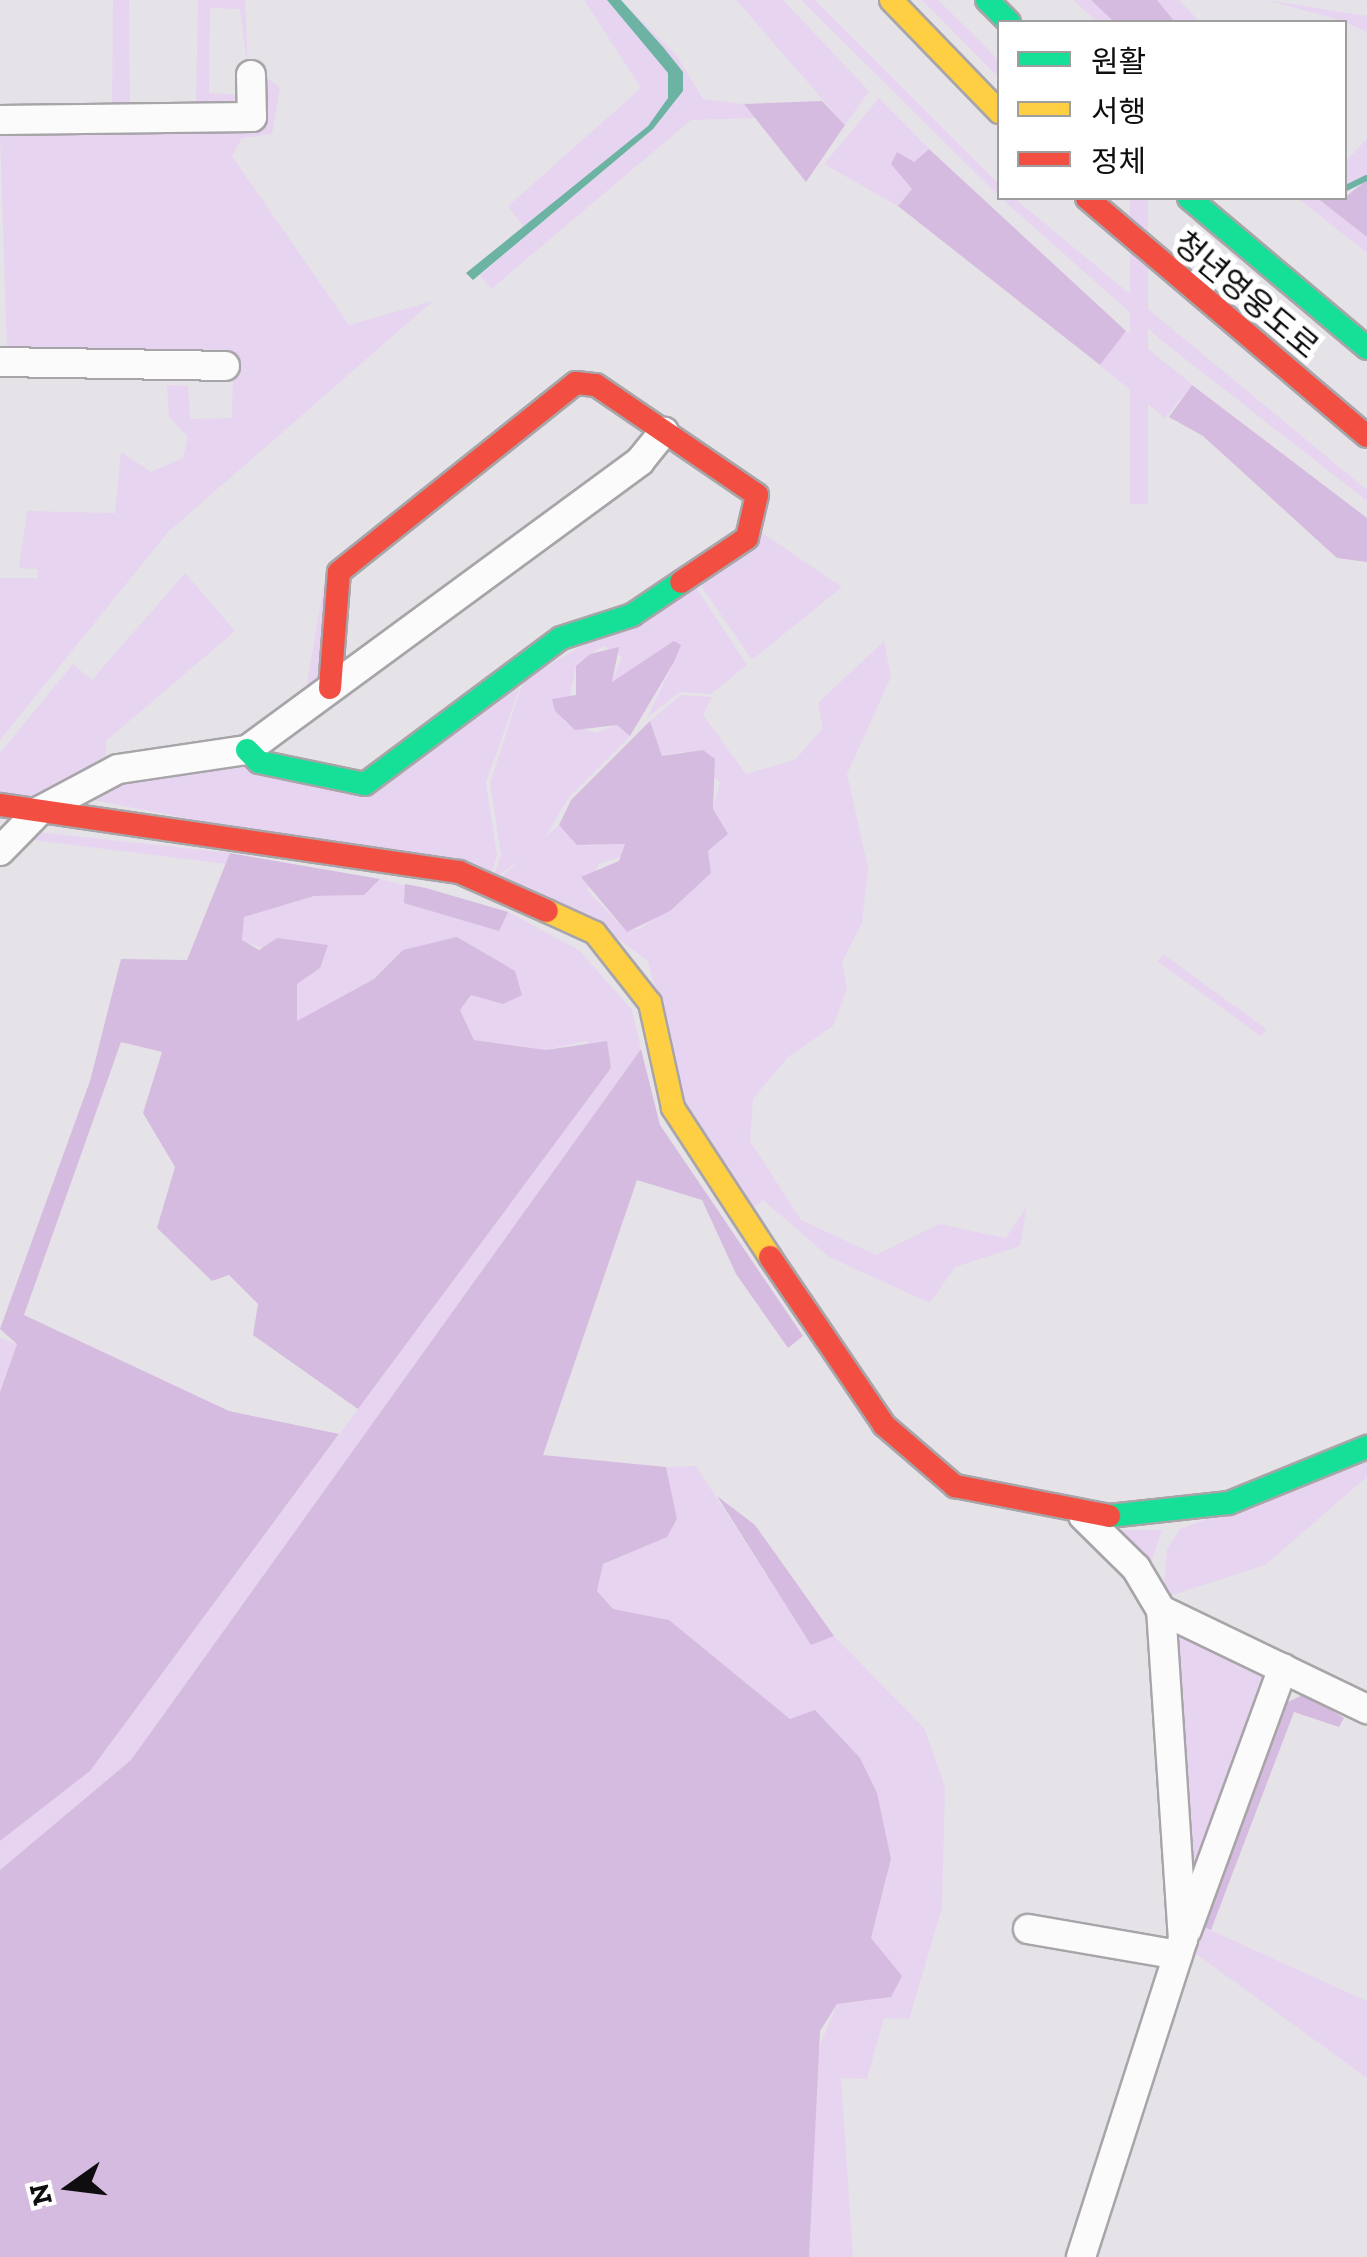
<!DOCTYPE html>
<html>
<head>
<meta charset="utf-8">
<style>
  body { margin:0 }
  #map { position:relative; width:1367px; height:2257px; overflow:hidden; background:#e6e3e8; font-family:"Zilla Slab","Noto Sans KR",serif }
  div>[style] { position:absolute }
  .green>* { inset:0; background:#e7d4f0; transform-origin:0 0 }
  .forest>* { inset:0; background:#d5bbe0 }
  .water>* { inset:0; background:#6db3a4 }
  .stream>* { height:6px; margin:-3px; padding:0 3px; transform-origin:3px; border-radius:3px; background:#6db3a4 }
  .roads { filter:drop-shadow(2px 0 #a8a5a9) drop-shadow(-2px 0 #a8a5a9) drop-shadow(0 2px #a8a5a9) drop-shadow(0 -2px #a8a5a9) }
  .street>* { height:28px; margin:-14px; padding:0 14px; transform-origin:14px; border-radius:14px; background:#fbfbfc }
  .fast>* { height:22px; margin:-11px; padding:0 11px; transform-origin:11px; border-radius:11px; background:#16e098 }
  .slow>* { height:22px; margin:-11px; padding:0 11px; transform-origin:11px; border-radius:11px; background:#ffcf43 }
  .jam>* { height:22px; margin:-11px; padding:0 11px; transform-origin:11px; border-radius:11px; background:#f24e42 }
  span { translate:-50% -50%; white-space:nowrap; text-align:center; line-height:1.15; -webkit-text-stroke:10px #fff; paint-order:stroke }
  .street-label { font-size:32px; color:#0f0d0f }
  .legend { position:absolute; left:997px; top:20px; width:350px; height:180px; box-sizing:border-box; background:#fff; border:2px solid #9f9e9f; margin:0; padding:12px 18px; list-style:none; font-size:30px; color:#0f0d0f }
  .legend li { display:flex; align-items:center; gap:20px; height:50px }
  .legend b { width:50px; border:2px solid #9f9e9f }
  .north { position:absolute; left:20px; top:2137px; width:100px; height:100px; -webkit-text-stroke:8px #fff; paint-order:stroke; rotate:256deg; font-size:28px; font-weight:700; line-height:40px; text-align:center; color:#0f0d0f }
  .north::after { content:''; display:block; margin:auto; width:35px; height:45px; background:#0f0d0f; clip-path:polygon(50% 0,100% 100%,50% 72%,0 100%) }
</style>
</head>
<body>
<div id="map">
  <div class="green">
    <div style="clip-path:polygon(113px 0,129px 0,130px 106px,196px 104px,198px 0,245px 0,248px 71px,240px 9px,210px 8px,209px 93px,241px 95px,241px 110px,112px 117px)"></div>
    <div style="clip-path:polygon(584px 0,607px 0,668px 73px,668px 98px,648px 126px,525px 229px,508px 206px,641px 88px)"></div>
    <div style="clip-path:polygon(621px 0,677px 56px,703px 99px,744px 104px,756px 118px,691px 120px,491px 289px,480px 275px,653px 129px,683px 91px,683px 72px)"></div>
    <div style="clip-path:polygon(736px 0,783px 0,869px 91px,845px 125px)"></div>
    <div style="clip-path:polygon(801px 0,815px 0,999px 184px,999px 196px)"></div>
    <div style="clip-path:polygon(922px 0,938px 0,979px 40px,999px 61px,999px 78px)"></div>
    <div style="clip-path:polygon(1073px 0,1091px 0,1114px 22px,1098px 22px)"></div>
    <div style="clip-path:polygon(1157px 0,1179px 0,1200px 22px,1175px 22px)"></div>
    <div style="clip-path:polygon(1267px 0,1367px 16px,1367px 32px,1342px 21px)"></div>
    <div style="clip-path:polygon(259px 71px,280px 88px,272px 134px,242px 138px,232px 156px,349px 325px,433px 301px,168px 532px,0 740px,0 578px,38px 578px,37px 569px,19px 568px,27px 511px,115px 513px,121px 452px,151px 472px,183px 458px,188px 437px,169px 417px,167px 385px,188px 386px,190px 419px,232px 418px,233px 361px,7px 350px,0 132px,256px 128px)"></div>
    <div style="clip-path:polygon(879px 98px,929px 149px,914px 162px,897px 153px,891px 163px,912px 189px,898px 206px,824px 164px)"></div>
    <div style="clip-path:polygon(1367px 139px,1367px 176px,1345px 187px,1345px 162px)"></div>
    <div style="clip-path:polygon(1001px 198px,1014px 198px,1367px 490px,1367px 501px,1161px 340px)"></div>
    <div style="left:1130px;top:198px;width:18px;height:306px"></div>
    <div style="clip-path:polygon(1298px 198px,1317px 198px,1367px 237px,1367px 253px)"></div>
    <div style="left:1126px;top:331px;width:85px;height:43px;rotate:39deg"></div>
    <div style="clip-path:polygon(433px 482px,329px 574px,316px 687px,308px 699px,237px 748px,116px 764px,34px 804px,0 800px,0 753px,73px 664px,92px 680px,185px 573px,235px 631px,106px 741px,106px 758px,232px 744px,305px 695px,327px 566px)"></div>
    <div style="clip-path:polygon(758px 530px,842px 587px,752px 660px,698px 581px)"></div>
    <div style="clip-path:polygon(693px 583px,747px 665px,711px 694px,680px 692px,647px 718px,674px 662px,658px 655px,612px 682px,622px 657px,604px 646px,590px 654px,576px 666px,564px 722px,596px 733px,617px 724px,630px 736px,568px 798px,541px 845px,493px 879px,501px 855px,490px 783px,524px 679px)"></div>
    <div style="clip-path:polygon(884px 641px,891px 677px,847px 774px,868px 868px,862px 923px,842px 962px,847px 989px,833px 1026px,788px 1057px,753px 1099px,750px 1141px,801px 1220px,876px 1255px,939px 1224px,1006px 1238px,1027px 1206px,1020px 1246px,955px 1267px,930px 1303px,829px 1257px,763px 1200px,750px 1210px,684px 1109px,648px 961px,596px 923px,499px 879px,559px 825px,587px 846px,625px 844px,628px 854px,599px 864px,587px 890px,626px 931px,640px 929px,711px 873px,708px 851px,728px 834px,713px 809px,720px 782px,682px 752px,662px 756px,650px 721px,681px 695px,712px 697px,703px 715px,746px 774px,795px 760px,823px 728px,818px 703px)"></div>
    <div style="clip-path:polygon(520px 687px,486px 782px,497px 855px,490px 878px,83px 798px,115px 777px,223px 763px,353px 791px)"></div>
    <div style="clip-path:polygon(20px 830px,230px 853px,226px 864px,17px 838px)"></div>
    <div style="clip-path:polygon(380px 879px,508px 912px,579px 950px,632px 1010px,641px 1049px,131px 1760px,0 1870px,0 1841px,90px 1771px,611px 1068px,586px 1041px,546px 1050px,474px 1040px,460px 1010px,471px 995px,503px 1004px,403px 950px,374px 979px,296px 1022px,297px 984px,320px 967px,242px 941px,243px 917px,314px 896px,364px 895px)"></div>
    <div style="left:1163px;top:954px;width:128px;height:9px;rotate:36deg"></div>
    <div style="clip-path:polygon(0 1338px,17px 1344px,0 1392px)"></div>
    <div style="clip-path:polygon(1367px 1461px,1367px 1477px,1265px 1565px,1163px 1598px,1167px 1549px,1180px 1529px)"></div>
    <div style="clip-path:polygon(696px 1466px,811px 1644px,834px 1636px,924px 1728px,945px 1787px,942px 1908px,909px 2019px,884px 2018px,867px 2079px,841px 2078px,853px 2257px,809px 2257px,812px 2065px,837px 2004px,891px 1997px,871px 1938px,887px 1877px,815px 1711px,790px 1719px,669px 1620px,613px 1609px,597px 1591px,603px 1564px,667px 1537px,677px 1519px,666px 1467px)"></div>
    <div style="clip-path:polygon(1112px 1530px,1162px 1530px,1147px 1575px)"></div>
    <div style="clip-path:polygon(1176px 1633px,1270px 1676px,1193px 1891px,1171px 1636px)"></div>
    <div style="clip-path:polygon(1201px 1926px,1367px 2001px,1367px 2078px,1192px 1951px)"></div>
  </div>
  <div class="forest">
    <div style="clip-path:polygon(1091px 0,1157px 0,1175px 22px,1114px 22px)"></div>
    <div style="clip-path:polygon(822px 101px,845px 125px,806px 182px,744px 104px)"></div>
    <div style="clip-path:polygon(929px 149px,1126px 331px,1100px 365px,898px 206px,912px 189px,891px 164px,897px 152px,914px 162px)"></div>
    <div style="clip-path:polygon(1367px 180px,1367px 237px,1317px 198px,1344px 198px)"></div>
    <div style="clip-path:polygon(1192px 385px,1367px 518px,1367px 562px,1337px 558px,1203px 436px,1169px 417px)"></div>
    <div style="clip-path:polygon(674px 641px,681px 645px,674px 662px,630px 736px,617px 725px,575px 730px,555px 711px,552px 699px,576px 695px,576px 666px,590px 654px,619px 647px,612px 682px)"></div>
    <div style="clip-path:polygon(650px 721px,662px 756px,703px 750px,715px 759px,713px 809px,728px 834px,708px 851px,711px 873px,670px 911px,627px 932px,581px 877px,619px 861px,625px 844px,577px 845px,559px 825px,571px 800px)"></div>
    <div style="clip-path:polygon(230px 853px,380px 879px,364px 895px,314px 896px,244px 917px,242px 940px,259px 950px,277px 938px,328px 945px,320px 968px,297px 984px,297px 1021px,374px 979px,403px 950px,457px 937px,515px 971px,522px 995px,503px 1004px,471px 995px,460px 1010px,474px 1040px,546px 1050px,607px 1041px,611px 1068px,358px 1409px,253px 1335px,258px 1304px,229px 1275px,212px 1281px,157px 1228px,175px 1167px,143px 1113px,162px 1052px,121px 1042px,24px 1315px,229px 1411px,339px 1434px,90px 1771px,0 1841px,0 1392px,17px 1344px,0 1329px,90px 1081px,121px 959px,187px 960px)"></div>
    <div style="clip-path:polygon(405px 884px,426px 888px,508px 912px,499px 931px,404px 903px)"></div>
    <div style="clip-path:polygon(641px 1049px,660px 1125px,803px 1336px,788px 1348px,736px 1274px,702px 1200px,637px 1180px,543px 1455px,666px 1467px,677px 1519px,667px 1537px,603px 1564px,597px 1591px,613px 1609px,669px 1620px,790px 1719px,815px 1710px,860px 1758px,877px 1793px,891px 1859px,871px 1938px,902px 1976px,891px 1997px,837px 2004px,820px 2031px,809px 2257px,0 2257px,0 1870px,131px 1760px)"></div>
    <div style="clip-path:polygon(717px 1496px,755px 1525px,834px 1636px,811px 1645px)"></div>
    <div style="clip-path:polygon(1305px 1694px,1344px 1718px,1339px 1727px,1294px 1712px,1211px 1930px,1201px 1926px,1279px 1706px)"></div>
  </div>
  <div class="water">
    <div style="clip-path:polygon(607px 0,621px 0,663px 47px,683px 72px,683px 91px,653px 129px,473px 280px,466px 273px,648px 126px,668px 98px,668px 73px)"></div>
  </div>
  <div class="stream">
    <div style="left:1344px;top:189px;width:25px;rotate:-26deg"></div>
  </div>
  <div class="roads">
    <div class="street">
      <div style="left:0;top:120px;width:252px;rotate:-0.7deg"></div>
      <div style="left:252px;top:117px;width:42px;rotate:-91.4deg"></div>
      <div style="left:0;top:362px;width:225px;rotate:1deg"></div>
      <div style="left:0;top:851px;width:56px;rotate:-45.7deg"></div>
      <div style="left:39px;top:811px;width:89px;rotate:-28deg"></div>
      <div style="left:118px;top:769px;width:130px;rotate:-8.4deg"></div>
      <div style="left:247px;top:750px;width:488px;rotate:-36.3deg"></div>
      <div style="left:640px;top:461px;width:38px;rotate:-51deg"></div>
      <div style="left:1161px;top:1610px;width:229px;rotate:25.7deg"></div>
      <div style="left:1028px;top:1929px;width:152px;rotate:9.8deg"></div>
      <div style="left:1187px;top:1930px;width:279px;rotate:-69.9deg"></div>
      <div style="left:1081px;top:2257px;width:333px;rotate:-72.2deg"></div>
      <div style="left:1183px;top:1940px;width:331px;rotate:-93.8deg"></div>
      <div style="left:1161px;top:1610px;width:49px;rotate:-120.8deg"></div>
      <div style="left:1136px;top:1568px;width:74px;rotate:-135.5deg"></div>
    </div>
    <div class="fast">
      <div style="left:987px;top:0;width:31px;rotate:45deg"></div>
      <div style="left:1189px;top:198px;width:233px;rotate:40.1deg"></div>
      <div style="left:247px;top:750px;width:17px;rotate:45deg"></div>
      <div style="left:259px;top:762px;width:108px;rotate:11.7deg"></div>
      <div style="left:365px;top:784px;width:244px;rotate:-36.7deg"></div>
      <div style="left:561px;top:638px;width:75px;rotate:-17.9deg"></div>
      <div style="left:632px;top:615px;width:59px;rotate:-34deg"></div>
      <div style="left:1109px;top:1516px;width:121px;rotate:-6.2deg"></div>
      <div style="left:1229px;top:1503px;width:149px;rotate:-22.1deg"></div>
    </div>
    <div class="slow">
      <div style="left:891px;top:0;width:156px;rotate:46deg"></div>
      <div style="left:547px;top:911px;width:53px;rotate:24.6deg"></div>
      <div style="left:595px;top:933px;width:89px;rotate:51.8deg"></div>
      <div style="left:650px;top:1003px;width:107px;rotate:77.6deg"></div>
      <div style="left:673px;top:1108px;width:178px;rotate:56.9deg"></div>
    </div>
    <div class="jam">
      <div style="left:1087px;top:198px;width:367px;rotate:40.4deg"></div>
      <div style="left:330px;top:688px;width:116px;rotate:-85.6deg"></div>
      <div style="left:339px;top:572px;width:303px;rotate:-38.6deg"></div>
      <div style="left:576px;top:383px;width:20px;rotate:6deg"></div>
      <div style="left:596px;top:385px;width:195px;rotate:34.3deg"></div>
      <div style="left:757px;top:495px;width:44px;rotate:103.1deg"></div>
      <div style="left:747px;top:538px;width:79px;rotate:146.3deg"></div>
      <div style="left:0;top:805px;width:464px;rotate:8.3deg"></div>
      <div style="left:459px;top:872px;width:96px;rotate:23.9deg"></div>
      <div style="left:770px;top:1257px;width:203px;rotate:55.8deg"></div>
      <div style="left:884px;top:1425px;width:94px;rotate:40.7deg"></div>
      <div style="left:955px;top:1486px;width:157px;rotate:11deg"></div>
    </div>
  </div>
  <div class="street-label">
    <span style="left:1246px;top:295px;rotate:40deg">청년영웅도로</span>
  </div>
  <ul class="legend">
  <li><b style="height:12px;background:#16e098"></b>원활</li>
  <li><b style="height:12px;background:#ffcf43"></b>서행</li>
  <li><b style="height:12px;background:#f24e42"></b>정체</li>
  </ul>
  <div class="north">N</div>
</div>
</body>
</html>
